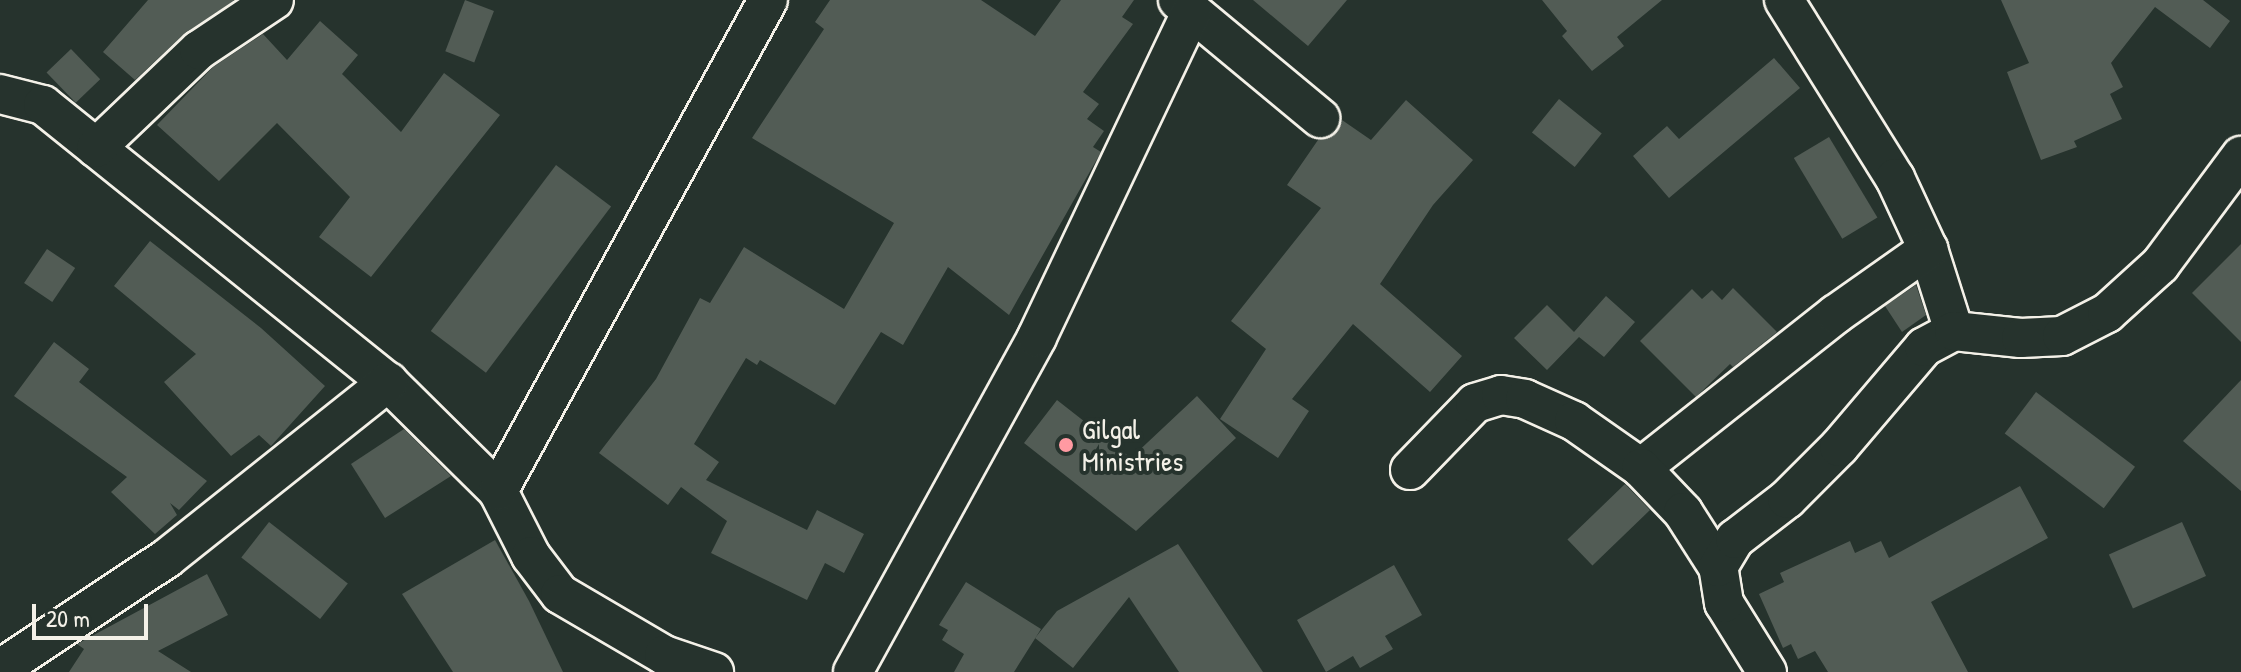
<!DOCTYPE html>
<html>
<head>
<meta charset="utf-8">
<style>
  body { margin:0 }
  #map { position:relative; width:2241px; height:672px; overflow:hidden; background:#26332d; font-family:"Patrick Hand",sans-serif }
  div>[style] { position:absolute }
  .building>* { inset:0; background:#525c55; transform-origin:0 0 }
  .roads { filter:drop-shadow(2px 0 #f4f1e8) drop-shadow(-2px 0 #f4f1e8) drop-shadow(0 2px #f4f1e8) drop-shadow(0 -2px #f4f1e8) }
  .street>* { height:38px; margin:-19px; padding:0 19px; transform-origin:19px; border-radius:19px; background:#26332d }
  .dots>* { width:22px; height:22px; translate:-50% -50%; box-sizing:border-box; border:4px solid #26332d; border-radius:50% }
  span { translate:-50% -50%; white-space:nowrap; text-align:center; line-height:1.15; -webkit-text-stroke:8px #26332d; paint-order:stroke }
  .poi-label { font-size:28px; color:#f4f1e8 }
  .left { translate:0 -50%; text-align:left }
  .scale { position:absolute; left:32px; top:604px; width:116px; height:36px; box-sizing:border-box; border:4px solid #f4f1e8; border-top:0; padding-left:10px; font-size:24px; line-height:28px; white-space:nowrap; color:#f4f1e8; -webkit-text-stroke:6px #26332d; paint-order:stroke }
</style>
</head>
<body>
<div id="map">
  <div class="building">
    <div style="clip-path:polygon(148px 0,233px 0,234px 1px,184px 34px,135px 80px,103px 52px)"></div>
    <div style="left:465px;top:0;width:31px;height:55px;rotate:21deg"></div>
    <div style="clip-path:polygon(830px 0,981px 0,1035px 36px,1061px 0,1134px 0,1122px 17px,1133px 24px,1083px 92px,1099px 104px,1087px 119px,1104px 131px,1093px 147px,1101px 152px,1009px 315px,948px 267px,903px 345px,881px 332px,835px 405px,760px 360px,757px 365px,746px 358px,694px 444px,719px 462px,706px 480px,807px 530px,817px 510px,864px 534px,844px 573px,825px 563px,807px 600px,711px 553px,727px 521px,681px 487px,668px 505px,599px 453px,656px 379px,700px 298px,710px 303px,744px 247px,844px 309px,894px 223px,752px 138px,824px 29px,815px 22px)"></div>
    <div style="clip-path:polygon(1253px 0,1347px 0,1308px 46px)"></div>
    <div style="clip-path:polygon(1542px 0,1662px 0,1617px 37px,1624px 46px,1592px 71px,1562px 36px,1567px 31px)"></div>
    <div style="clip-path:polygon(2001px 0,2203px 0,2230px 21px,2210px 48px,2155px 7px,2111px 63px,2123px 87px,2110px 94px,2122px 119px,2074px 141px,2077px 147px,2041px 160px,2007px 72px,2029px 63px)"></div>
    <div style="clip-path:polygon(320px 21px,358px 55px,342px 74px,401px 132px,444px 73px,500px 115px,371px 277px,319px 237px,350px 197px,277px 123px,219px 181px,157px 125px,213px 67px,263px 34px,287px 60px)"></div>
    <div style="left:71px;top:49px;width:42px;height:34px;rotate:46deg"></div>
    <div style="clip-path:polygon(1774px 58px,1800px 88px,1669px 198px,1633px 156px,1667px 126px,1679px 139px)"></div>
    <div style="left:1559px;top:99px;width:55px;height:43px;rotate:39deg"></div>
    <div style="clip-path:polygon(1406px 100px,1473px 160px,1433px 205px,1380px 284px,1462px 356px,1430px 392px,1353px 324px,1292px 399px,1309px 411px,1278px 458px,1220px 419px,1266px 349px,1231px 321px,1321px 208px,1287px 185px,1318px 140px,1336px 133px,1342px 120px,1371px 140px)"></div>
    <div style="left:1829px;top:137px;width:94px;height:41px;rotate:59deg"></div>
    <div style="left:556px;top:165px;width:69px;height:208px;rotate:37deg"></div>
    <div style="clip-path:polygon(150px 241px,261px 328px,325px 386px,271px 446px,259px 435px,231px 456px,164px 382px,196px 354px,114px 286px)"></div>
    <div style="clip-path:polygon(2241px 244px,2241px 342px,2192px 293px)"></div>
    <div style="left:47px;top:249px;width:34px;height:41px;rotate:34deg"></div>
    <div style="clip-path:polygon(1916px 285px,1926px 315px,1902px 332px,1885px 306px)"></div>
    <div style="clip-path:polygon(1733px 288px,1777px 332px,1733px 367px,1730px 364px,1696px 397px,1640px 341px,1692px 289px,1702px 299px,1712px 290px,1722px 300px)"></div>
    <div style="clip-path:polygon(1606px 296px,1635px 322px,1604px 357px,1579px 337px,1547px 370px,1514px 338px,1547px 305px,1574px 332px)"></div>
    <div style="clip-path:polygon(54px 342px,89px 369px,79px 382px,207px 481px,179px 510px,170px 503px,177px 515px,155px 534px,111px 492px,127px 477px,14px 396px)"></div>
    <div style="clip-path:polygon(2241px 380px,2241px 491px,2183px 441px)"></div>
    <div style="left:2036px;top:392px;width:124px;height:52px;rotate:37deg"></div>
    <div style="clip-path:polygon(1197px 396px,1236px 438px,1136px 531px,1024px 443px,1057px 400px,1131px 458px)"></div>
    <div style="clip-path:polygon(404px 429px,451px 476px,385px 518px,351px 464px)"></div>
    <div style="left:1625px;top:484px;width:36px;height:80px;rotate:46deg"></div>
    <div style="clip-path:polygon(2020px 486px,2048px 538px,1931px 602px,1968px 672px,1828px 672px,1815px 651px,1798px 659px,1791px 644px,1783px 648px,1759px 594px,1784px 582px,1780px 573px,1850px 541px,1855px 553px,1881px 541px,1889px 558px)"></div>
    <div style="left:269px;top:522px;width:100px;height:45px;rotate:38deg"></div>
    <div style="left:2182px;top:522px;width:59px;height:80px;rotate:66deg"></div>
    <div style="clip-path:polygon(495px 540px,529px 601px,563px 672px,453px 672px,402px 594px)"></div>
    <div style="clip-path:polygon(1178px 544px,1263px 672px,1179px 672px,1129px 597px,1073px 668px,1035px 638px,1057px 611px)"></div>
    <div style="clip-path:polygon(1394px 565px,1422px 615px,1385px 636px,1393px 649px,1360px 668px,1353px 656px,1326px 672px,1297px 620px)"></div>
    <div style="clip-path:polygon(207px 574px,228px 615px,158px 651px,191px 672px,69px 672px,84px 649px,77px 644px)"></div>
    <div style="clip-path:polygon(966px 582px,1041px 629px,1014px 672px,954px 672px,964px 654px,942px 640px,948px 630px,939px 625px)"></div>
  </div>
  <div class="roads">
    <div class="street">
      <div style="left:1178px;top:0;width:185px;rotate:39.7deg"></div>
      <div style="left:1784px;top:0;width:210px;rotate:58.1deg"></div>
      <div style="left:1895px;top:178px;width:78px;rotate:65.1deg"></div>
      <div style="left:1928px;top:249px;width:86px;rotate:72.4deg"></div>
      <div style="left:0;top:94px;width:44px;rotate:14.3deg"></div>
      <div style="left:43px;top:105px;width:442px;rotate:38.8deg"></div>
      <div style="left:388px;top:382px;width:155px;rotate:44.7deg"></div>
      <div style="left:498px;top:491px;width:73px;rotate:63.1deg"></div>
      <div style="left:531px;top:556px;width:48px;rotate:52.7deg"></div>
      <div style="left:560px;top:594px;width:121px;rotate:30.4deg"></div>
      <div style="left:664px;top:655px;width:53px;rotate:18.8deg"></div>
      <div style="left:96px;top:148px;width:142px;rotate:-43.6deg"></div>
      <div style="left:199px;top:50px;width:90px;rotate:-33.7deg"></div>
      <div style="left:1641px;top:468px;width:248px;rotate:-38.3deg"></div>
      <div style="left:1836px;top:314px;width:113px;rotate:-35.2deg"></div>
      <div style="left:1410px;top:470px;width:93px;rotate:-45.9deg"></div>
      <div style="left:1475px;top:403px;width:27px;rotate:-17deg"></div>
      <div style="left:1501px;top:395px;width:24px;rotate:9deg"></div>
      <div style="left:1525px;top:399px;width:54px;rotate:24.2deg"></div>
      <div style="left:1574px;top:421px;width:82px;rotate:35deg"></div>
      <div style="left:1641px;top:468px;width:61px;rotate:46.3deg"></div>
      <div style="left:1683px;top:512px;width:65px;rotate:57.5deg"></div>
      <div style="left:498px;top:491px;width:560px;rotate:-61.19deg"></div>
      <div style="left:0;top:669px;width:201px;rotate:-33.6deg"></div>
      <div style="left:167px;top:558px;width:283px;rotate:-38.5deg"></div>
      <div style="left:853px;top:672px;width:382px;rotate:-61.2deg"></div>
      <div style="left:1037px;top:337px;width:361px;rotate:-64.6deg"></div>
      <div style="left:1767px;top:672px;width:81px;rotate:-121.9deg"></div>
      <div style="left:1724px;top:603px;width:36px;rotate:-99deg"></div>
      <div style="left:1718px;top:567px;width:33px;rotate:-59deg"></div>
      <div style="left:1735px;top:539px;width:66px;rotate:-37.6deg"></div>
      <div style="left:1787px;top:499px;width:74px;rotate:-45deg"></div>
      <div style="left:1839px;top:447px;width:131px;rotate:-49.6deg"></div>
      <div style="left:1924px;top:347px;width:34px;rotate:-28deg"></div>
      <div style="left:1954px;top:331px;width:67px;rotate:6deg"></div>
      <div style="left:2021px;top:338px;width:41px;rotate:-2.8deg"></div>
      <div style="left:2062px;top:336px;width:51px;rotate:-27.1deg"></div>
      <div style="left:2107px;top:313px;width:72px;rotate:-42.2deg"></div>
      <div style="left:2160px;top:265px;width:136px;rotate:-53.4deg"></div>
    </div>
  </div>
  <div class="dots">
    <div style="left:1066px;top:445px;background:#ff9aa2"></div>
  </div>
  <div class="poi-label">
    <span class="left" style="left:1082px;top:445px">Gilgal<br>Ministries</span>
  </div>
  <div class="scale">20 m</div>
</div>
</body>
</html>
